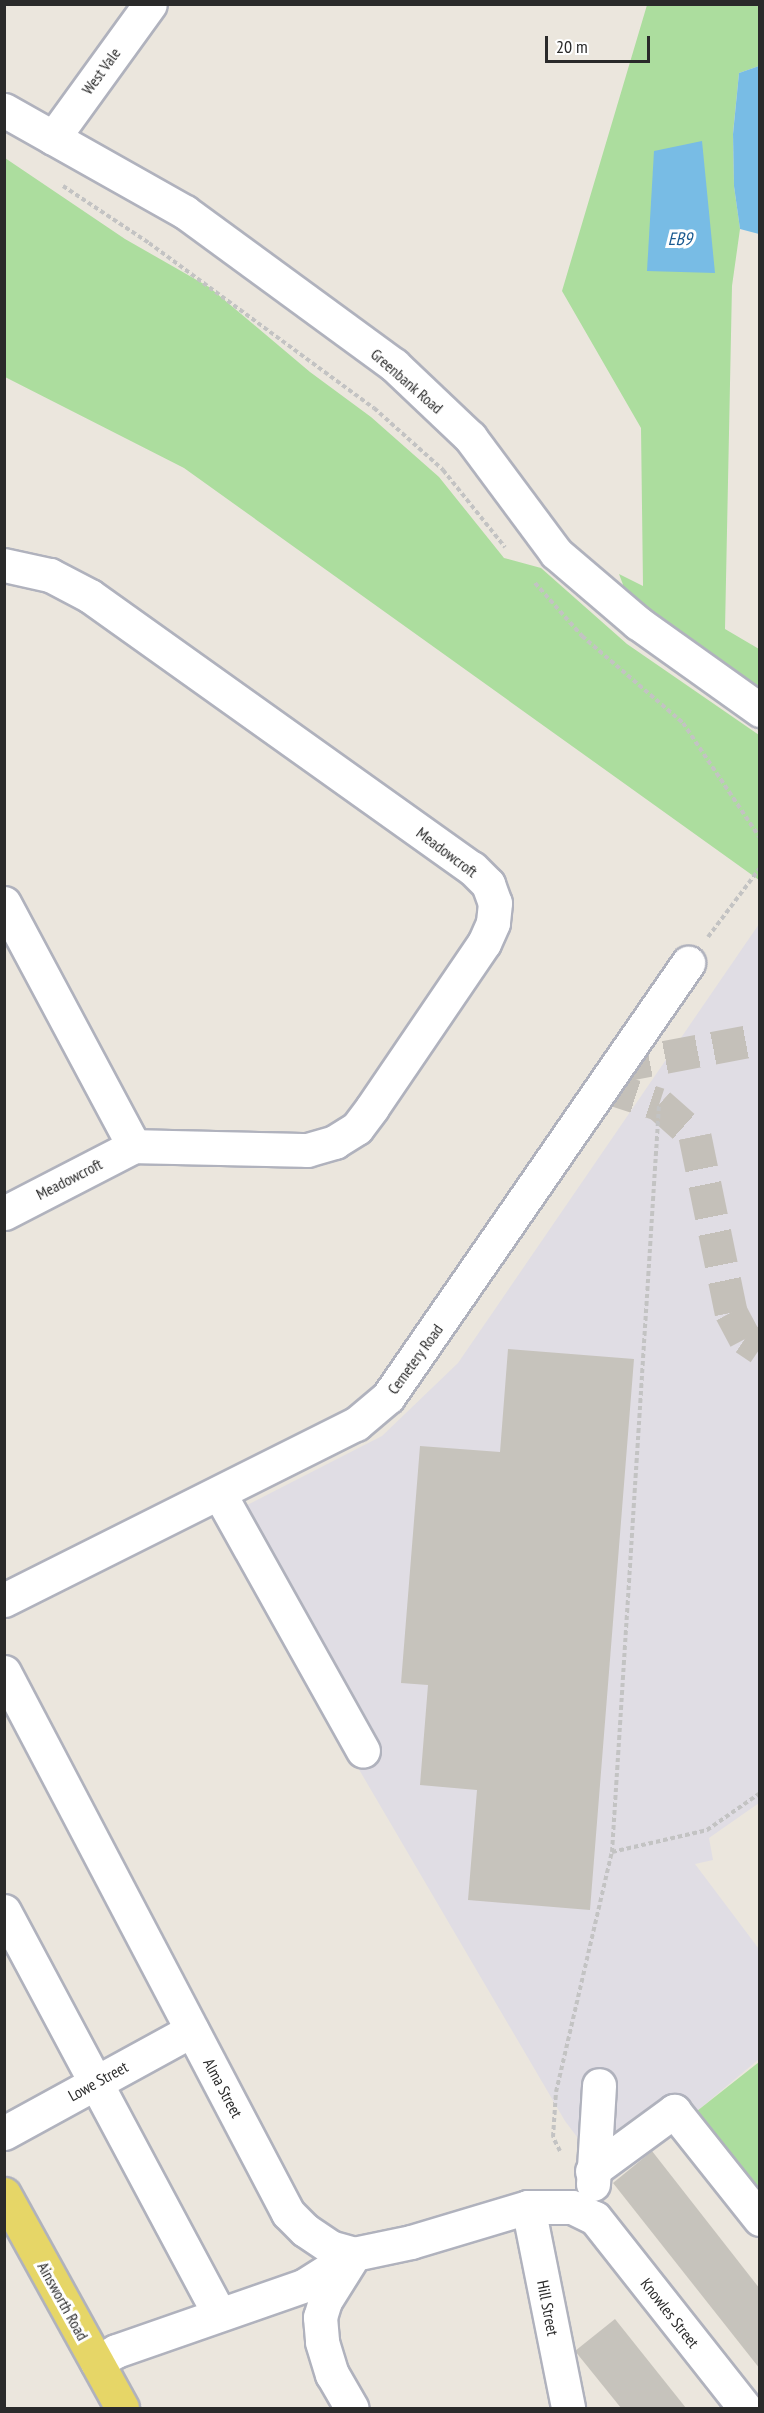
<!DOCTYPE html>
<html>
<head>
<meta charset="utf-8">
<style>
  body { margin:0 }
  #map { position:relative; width:764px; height:2413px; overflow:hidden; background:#ebe6dd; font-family:"PT Sans Narrow",sans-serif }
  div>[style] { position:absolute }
  .industrial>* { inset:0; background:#e0dde4 }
  .green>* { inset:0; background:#acdd9e }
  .water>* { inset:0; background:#78bce5 }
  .building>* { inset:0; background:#c6c3bc }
  .minor-tunnel>* { height:33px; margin-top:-16.5px; transform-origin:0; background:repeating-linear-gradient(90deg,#c4c0b9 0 33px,transparent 0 49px) }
  .path>* { height:4px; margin-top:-2px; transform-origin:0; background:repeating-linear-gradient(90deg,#c3c3c3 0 4.5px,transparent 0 7.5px) }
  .roads { filter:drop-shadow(2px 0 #b0b2bd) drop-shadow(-2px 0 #b0b2bd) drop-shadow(0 2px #b0b2bd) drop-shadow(0 -2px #b0b2bd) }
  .minor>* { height:33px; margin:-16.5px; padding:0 16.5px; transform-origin:16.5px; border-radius:16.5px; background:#fff }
  .major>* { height:33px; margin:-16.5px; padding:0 16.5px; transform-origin:16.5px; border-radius:16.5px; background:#e6d667 }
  span { translate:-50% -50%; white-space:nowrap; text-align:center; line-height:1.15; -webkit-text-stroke:6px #fff; paint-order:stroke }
  .street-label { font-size:16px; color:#2a2a2a }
  .water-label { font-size:18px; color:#185990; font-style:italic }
  .frame { position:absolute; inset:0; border:6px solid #2a2a2a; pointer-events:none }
  .scale { position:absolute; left:545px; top:36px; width:105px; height:27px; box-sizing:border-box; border:3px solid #2a2a2a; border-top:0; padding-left:8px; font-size:18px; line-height:21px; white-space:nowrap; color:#2a2a2a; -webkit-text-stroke:4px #fff; paint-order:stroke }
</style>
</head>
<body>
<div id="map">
  <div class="industrial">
    <div style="clip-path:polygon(759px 924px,759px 1803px,709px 1838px,713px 1860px,695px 1864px,759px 1949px,759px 2059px,697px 2111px,684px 2099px,596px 2162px,565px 2121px,214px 1522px,382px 1436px,458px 1363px)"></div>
  </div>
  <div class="green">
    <div style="clip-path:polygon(647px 5px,759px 5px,759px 66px,739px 73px,733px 133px,734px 186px,740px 229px,732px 286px,725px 629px,759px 649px,759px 686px,691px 650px,631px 606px,619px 574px,643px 586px,641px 428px,562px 291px)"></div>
    <div style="clip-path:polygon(5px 158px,125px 239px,209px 287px,310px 372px,371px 417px,439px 477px,504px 558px,541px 568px,627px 644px,759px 735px,759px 880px,184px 468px,5px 377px)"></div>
    <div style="clip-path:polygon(759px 2062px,759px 2191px,697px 2111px)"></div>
  </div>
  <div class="water">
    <div style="clip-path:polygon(759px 66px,760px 66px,759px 234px,740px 229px,734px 186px,733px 134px,739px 73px)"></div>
    <div style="clip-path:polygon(702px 141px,715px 273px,647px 271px,654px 151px)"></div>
  </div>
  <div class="building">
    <div style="clip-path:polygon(508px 1349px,634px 1359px,590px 1910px,468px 1900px,477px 1790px,420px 1785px,428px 1685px,401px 1683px,420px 1446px,500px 1452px)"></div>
    <div style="clip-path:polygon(652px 2151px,760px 2289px,760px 2369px,613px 2183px)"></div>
    <div style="clip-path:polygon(615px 2319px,686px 2408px,621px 2408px,575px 2351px)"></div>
  </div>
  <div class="minor-tunnel">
    <div style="left:617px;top:1066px;width:146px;rotate:-10.7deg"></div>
    <div style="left:604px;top:1086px;width:58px;rotate:18.1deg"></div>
    <div style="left:659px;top:1104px;width:48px;rotate:41.6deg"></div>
    <div style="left:695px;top:1136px;width:180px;rotate:78.4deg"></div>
    <div style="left:731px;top:1312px;width:30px;rotate:62deg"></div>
    <div style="left:745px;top:1338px;width:18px;rotate:34deg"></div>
  </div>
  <div class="path">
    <div style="left:63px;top:186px;width:103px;rotate:33.5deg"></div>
    <div style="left:149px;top:243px;width:279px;rotate:36.3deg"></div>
    <div style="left:374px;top:408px;width:93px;rotate:41.9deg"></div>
    <div style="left:443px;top:470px;width:99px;rotate:51.2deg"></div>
    <div style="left:535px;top:583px;width:71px;rotate:48.4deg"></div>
    <div style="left:582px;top:636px;width:133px;rotate:40.7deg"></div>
    <div style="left:683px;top:723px;width:138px;rotate:56.2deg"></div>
    <div style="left:708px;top:937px;width:86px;rotate:-53deg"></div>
    <div style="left:612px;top:1852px;width:98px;rotate:-13deg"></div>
    <div style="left:707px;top:1830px;width:65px;rotate:-34.9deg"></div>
    <div style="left:560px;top:2151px;width:16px;rotate:-117deg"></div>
    <div style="left:553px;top:2137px;width:45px;rotate:-86.2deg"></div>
    <div style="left:556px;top:2092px;width:246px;rotate:-76.9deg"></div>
    <div style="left:612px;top:1852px;width:749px;rotate:-86.4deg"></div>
  </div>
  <div class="roads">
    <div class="minor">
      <div style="left:4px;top:110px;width:208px;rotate:29.4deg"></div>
      <div style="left:185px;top:212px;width:259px;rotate:36.2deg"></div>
      <div style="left:394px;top:365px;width:105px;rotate:43.5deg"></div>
      <div style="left:470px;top:437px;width:144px;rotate:53.4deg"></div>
      <div style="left:556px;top:553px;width:108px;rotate:40.5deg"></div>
      <div style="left:638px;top:623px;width:150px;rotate:35.5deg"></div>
      <div style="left:53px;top:138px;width:165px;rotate:-54.1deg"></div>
      <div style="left:4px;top:565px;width:47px;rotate:12.3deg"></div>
      <div style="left:50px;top:575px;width:45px;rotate:27.7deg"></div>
      <div style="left:90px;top:596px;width:469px;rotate:35.5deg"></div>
      <div style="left:472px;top:868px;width:23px;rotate:45deg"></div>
      <div style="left:488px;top:884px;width:20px;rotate:70deg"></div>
      <div style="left:495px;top:903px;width:20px;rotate:96deg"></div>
      <div style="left:493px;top:923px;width:22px;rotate:114deg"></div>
      <div style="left:484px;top:943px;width:199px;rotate:124.2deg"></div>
      <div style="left:372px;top:1108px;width:25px;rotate:127deg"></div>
      <div style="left:357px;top:1128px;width:26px;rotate:148deg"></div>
      <div style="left:335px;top:1142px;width:29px;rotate:164deg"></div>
      <div style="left:307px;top:1150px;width:173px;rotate:-178.7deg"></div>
      <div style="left:134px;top:1146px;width:146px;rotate:152.7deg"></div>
      <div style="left:4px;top:903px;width:276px;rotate:61.9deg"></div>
      <div style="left:219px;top:1493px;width:295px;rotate:60.8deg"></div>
      <div style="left:4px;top:1600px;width:394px;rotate:-26.6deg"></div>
      <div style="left:356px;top:1424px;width:42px;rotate:-40.2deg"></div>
      <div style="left:388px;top:1397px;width:528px;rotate:-55.35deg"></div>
      <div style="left:4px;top:1672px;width:611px;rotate:62.3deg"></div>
      <div style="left:288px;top:2213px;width:24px;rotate:45deg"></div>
      <div style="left:305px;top:2230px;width:30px;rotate:34deg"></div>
      <div style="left:330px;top:2247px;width:25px;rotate:16deg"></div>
      <div style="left:354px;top:2254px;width:58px;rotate:-11.9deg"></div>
      <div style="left:411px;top:2242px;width:122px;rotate:-16.7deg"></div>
      <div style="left:528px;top:2207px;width:44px"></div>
      <div style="left:572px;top:2207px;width:25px;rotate:26deg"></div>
      <div style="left:595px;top:2218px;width:242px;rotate:51.7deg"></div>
      <div style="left:4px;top:1911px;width:457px;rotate:61.9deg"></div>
      <div style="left:4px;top:2133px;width:214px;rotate:-28.7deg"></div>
      <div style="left:592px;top:2171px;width:102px;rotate:-36.2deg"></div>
      <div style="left:674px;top:2111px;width:138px;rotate:51.5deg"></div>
      <div style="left:593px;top:2184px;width:99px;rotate:-86.5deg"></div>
      <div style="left:528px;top:2207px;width:205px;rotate:78.7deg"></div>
      <div style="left:350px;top:2261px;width:47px;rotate:122deg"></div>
      <div style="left:325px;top:2301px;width:17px;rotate:107deg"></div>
      <div style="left:320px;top:2317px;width:25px;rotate:85deg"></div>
      <div style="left:322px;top:2342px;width:34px;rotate:73deg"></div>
      <div style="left:332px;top:2374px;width:39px;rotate:60deg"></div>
      <div style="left:97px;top:2362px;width:22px;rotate:-30deg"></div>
      <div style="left:116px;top:2351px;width:200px;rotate:-19.2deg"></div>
      <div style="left:305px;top:2285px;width:58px;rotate:-32.3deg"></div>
    </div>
    <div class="major">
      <div style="left:4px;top:2194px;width:244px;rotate:61.1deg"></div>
    </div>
  </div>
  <div class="street-label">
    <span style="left:101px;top:71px;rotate:-54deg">West Vale</span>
    <span style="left:407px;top:381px;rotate:41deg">Greenbank Road</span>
    <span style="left:447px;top:852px;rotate:37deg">Meadowcroft</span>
    <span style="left:69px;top:1179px;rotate:-27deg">Meadowcroft</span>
    <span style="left:415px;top:1359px;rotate:-54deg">Cemetery Road</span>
    <span style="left:98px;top:2081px;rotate:-29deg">Lowe Street</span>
    <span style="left:223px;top:2088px;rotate:62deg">Alma Street</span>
    <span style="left:63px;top:2301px;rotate:61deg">Ainsworth Road</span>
    <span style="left:548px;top:2308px;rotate:79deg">Hill Street</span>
    <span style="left:670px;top:2313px;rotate:52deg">Knowles Street</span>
  </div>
  <div class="water-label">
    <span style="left:680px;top:239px">EB9</span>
  </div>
  <div class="frame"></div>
  <div class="scale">20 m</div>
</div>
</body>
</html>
